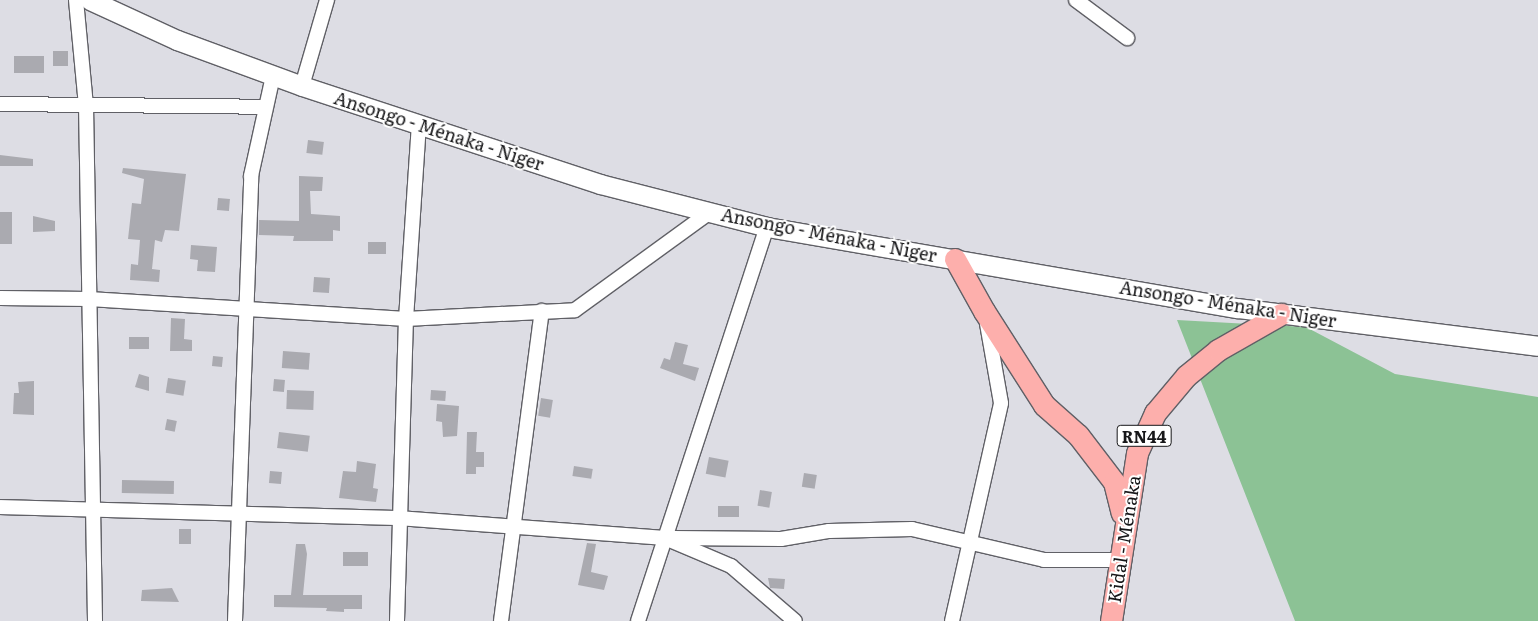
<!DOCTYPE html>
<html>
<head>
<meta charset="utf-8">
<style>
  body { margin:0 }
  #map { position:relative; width:1538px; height:621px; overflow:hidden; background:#dddde4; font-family:Literata,serif }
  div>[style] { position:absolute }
  .green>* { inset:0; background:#8cc295 }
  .building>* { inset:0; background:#aaaab0; transform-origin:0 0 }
  .roads { filter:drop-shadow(1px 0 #606066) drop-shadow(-1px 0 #606066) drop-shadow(0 1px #606066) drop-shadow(0 -1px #606066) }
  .street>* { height:14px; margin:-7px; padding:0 7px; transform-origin:7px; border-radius:7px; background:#fff }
  .secondary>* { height:19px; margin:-9.5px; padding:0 9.5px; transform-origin:9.5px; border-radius:9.5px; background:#fff }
  .primary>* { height:21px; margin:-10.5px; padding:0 10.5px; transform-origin:10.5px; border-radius:10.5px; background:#fdafac }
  span { translate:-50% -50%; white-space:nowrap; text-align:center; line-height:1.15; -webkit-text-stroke:4px #fff; paint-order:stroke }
  .shield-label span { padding:1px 4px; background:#fff; border:1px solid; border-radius:4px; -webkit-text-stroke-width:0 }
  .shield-label { font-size:16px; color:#171719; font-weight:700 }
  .street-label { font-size:18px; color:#171719 }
</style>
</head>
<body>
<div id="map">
  <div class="green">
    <div style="clip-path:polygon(1177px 320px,1306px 327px,1395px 374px,1538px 397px,1538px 621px,1295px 621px)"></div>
  </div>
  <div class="building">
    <div style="left:53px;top:51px;width:15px;height:15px"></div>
    <div style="left:44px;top:56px;width:17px;height:30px;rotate:90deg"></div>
    <div style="left:308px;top:140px;width:16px;height:13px;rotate:7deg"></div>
    <div style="clip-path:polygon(0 155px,33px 159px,33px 166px,0 166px)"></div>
    <div style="clip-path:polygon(123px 168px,186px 174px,179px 231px,165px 230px,162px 242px,155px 240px,152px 269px,160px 270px,159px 282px,130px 280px,131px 264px,138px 265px,140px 240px,128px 239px,132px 203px,141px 204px,144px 179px,122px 173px)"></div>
    <div style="clip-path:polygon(299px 176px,323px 177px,322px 191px,310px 191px,311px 214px,340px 216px,340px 231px,333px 230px,333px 241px,293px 241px,294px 236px,259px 235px,259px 220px,299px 221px)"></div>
    <div style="left:218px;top:198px;width:12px;height:12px;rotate:5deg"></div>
    <div style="left:0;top:212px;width:12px;height:32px"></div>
    <div style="clip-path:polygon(33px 216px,55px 221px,55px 231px,33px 232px)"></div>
    <div style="left:368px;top:242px;width:18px;height:12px"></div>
    <div style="clip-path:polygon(191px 245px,217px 247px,215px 272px,197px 271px,198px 260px,190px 259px)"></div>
    <div style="left:314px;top:277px;width:16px;height:15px;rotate:4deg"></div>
    <div style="clip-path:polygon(171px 318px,185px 319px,184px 339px,192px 340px,192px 351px,170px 351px)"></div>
    <div style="left:129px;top:337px;width:20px;height:12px"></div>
    <div style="clip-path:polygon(675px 342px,688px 345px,683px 364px,699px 368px,695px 381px,660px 368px,664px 358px,670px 360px)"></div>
    <div style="left:283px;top:351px;width:27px;height:17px;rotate:4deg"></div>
    <div style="left:213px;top:356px;width:10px;height:10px;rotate:6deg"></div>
    <div style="clip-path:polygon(139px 374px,149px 377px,149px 391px,135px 387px)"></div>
    <div style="left:168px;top:378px;width:18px;height:15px;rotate:9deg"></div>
    <div style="left:274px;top:379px;width:11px;height:12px;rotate:5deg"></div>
    <div style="clip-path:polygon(34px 381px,34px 415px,13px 414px,14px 393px,19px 393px,18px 382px)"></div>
    <div style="left:287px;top:390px;width:27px;height:19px;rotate:2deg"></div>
    <div style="left:431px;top:390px;width:15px;height:10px;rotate:4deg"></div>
    <div style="left:541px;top:398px;width:12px;height:18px;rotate:9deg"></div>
    <div style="clip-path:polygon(437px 404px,459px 406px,457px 436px,443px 437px,442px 422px,436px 421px)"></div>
    <div style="left:167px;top:419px;width:10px;height:11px;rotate:11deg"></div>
    <div style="left:279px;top:432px;width:31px;height:16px;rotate:7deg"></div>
    <div style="clip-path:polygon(467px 432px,477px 432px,476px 452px,484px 452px,484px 467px,476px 467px,476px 474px,466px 474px)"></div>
    <div style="left:709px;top:457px;width:20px;height:17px;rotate:11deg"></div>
    <div style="clip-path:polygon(357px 461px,376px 464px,373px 488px,378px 489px,376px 502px,339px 498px,343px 471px,356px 472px)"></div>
    <div style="left:574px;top:466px;width:19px;height:10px;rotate:9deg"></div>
    <div style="left:270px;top:471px;width:12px;height:12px;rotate:5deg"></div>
    <div style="left:804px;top:473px;width:13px;height:14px;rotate:9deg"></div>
    <div style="left:122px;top:480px;width:52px;height:13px;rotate:1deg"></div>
    <div style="left:760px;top:490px;width:12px;height:16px;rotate:9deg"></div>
    <div style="left:718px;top:506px;width:21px;height:11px"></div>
    <div style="left:179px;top:529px;width:12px;height:15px"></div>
    <div style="clip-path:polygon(587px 543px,596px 544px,591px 572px,608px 576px,604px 590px,578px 585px)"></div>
    <div style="clip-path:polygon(296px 544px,305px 544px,307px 554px,303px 595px,362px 595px,362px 609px,344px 609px,344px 612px,326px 611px,327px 608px,274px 607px,274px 595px,291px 595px)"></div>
    <div style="left:343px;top:552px;width:25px;height:14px"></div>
    <div style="clip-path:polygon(768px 578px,785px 579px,784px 589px,770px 588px)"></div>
    <div style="clip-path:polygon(172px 588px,179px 602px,141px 601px,142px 590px)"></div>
  </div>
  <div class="roads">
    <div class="street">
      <div style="left:76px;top:0;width:105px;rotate:84.6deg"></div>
      <div style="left:86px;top:105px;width:516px;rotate:89deg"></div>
      <div style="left:1076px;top:0;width:64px;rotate:36.7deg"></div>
      <div style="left:302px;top:86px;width:90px;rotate:-73.8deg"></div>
      <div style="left:0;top:104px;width:265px;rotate:0.6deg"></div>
      <div style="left:0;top:298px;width:89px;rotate:0.6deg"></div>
      <div style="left:89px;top:299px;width:318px;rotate:3.6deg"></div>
      <div style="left:406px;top:319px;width:169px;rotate:-3deg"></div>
      <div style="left:575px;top:310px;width:167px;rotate:-36deg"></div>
      <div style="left:0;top:507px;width:398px;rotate:1.6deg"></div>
      <div style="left:398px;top:518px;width:268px;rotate:4.3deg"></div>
      <div style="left:665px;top:538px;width:72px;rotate:23deg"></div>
      <div style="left:731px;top:566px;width:84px;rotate:40.7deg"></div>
      <div style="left:673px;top:538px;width:108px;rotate:0.5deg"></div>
      <div style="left:781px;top:539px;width:49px;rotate:-9.5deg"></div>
      <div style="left:829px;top:531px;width:83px;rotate:-1.4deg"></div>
      <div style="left:912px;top:529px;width:136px;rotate:13.2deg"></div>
      <div style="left:1044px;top:560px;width:77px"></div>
      <div style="left:235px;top:621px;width:445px;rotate:-87.9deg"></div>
      <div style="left:251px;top:176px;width:102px;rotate:-77.6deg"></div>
      <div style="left:397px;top:621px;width:302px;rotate:-88.3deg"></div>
      <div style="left:406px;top:319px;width:194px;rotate:-86.2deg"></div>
      <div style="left:501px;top:621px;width:313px;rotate:-82.5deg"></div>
      <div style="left:638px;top:621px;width:415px;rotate:-71.9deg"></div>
      <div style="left:952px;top:621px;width:223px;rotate:-77.3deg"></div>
      <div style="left:1001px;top:403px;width:80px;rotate:-100deg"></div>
    </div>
    <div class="secondary">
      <div style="left:90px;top:0;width:96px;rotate:24.7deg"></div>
      <div style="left:177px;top:40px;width:133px;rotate:20.2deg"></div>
      <div style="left:302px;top:86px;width:314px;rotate:18.2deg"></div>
      <div style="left:600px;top:184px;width:172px;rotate:14.4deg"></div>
      <div style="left:767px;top:227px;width:478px;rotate:9.8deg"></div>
      <div style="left:1238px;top:308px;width:302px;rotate:7.2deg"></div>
    </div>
    <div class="primary">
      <div style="left:955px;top:259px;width:60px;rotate:60.9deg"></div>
      <div style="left:984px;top:311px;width:112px;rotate:57.4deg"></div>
      <div style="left:1044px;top:405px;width:45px;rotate:41.4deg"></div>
      <div style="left:1078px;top:435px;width:59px;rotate:52.5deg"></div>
      <div style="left:1114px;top:482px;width:32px;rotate:76deg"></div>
      <div style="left:1111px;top:621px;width:170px;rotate:-81.2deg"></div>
      <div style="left:1137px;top:453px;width:44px;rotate:-65.8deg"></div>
      <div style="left:1155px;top:413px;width:48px;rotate:-50deg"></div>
      <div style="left:1186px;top:376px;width:41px;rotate:-39.1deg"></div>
      <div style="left:1218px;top:350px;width:73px;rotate:-29.7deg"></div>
    </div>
  </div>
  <div class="shield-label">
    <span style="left:1144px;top:436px">RN44</span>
  </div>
  <div class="street-label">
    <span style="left:439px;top:131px;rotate:18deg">Ansongo - Ménaka - Niger</span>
    <span style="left:829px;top:235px;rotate:11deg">Ansongo - Ménaka - Niger</span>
    <span style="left:1228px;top:304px;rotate:9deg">Ansongo - Ménaka - Niger</span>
    <span style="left:1124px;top:539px;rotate:-81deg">Kidal - Ménaka</span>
  </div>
</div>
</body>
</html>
